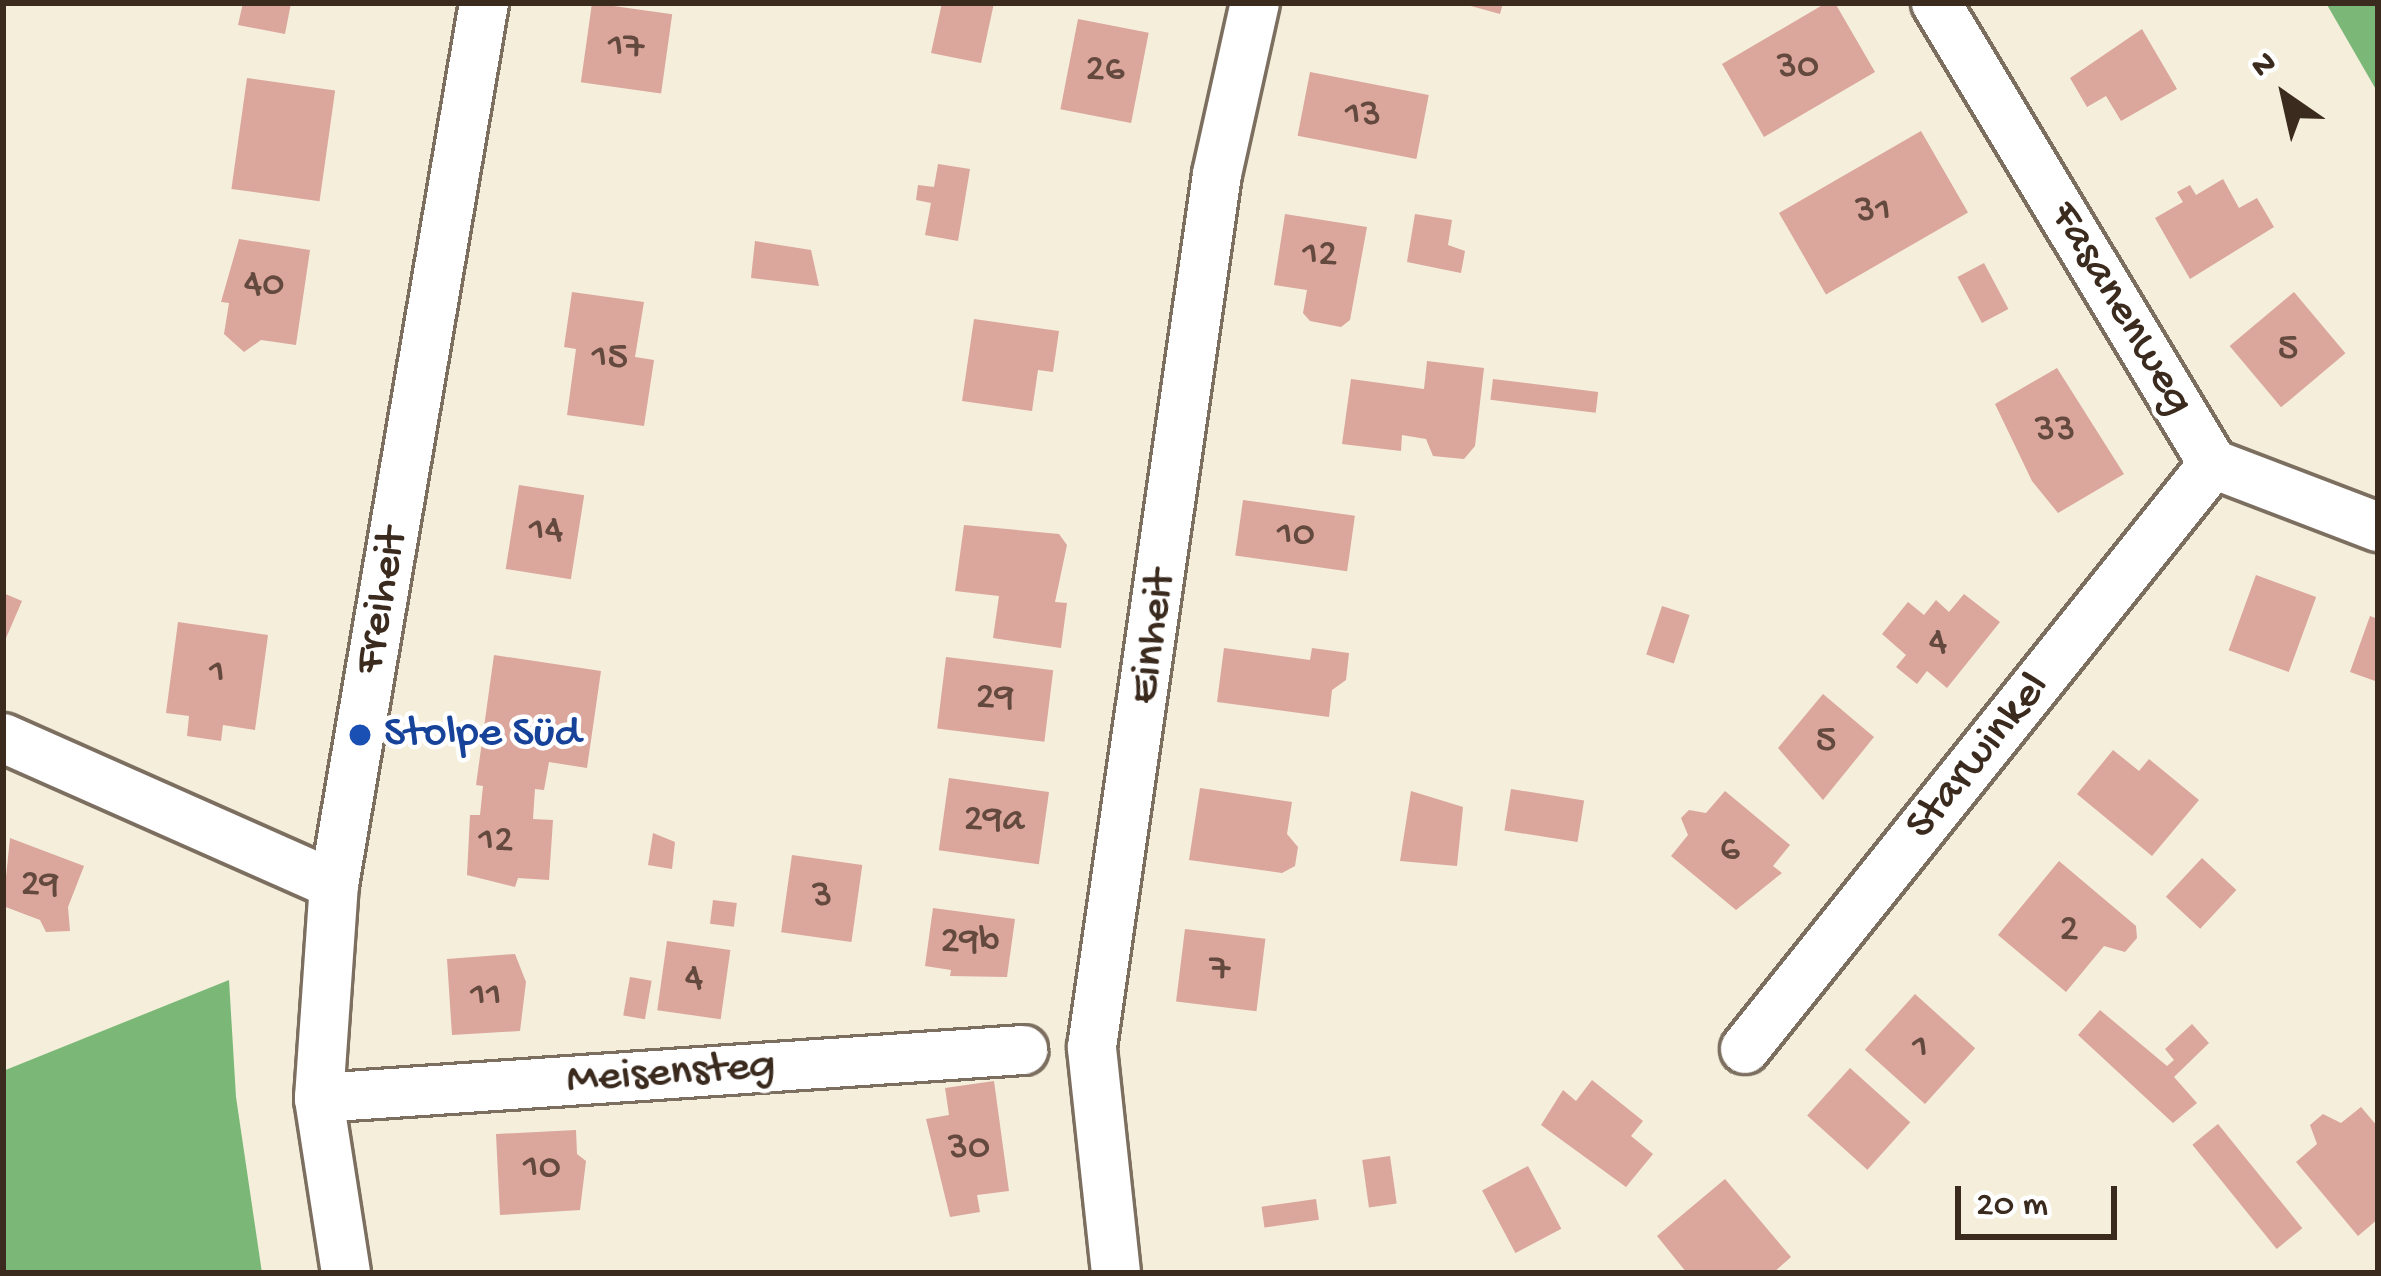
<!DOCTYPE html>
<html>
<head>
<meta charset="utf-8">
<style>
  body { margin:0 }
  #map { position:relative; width:2381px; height:1276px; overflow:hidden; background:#f4eedb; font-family:"Gochi Hand",sans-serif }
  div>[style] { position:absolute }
  .forest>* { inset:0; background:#7bb878 }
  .building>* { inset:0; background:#dba69c; transform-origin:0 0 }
  .roads { filter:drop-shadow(3px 0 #7c6f60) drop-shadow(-3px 0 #7c6f60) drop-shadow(0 3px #7c6f60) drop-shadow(0 -3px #7c6f60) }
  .minor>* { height:48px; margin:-24px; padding:0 24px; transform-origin:24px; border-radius:24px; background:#fff }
  .dots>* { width:33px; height:33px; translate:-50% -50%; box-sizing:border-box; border:6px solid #fff; border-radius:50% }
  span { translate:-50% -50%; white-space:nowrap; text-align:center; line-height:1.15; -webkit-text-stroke:9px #fff; paint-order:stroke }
  .number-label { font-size:39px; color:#63493e }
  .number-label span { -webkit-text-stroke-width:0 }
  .street-label { font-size:45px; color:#3b2a1e }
  .transit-label { font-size:45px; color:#164399 }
  .left { translate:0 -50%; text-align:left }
  .frame { position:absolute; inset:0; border:6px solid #3b2a1e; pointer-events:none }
  .north { position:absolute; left:2225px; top:36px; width:120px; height:120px; -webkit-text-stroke:9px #fff; paint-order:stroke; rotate:326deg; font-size:33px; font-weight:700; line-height:48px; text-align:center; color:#3b2a1e }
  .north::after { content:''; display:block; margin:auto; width:42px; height:54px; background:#3b2a1e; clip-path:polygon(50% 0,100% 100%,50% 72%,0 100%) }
  .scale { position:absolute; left:1955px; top:1186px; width:162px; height:54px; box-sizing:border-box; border:6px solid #3b2a1e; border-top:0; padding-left:15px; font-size:36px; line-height:42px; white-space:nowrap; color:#3b2a1e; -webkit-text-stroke:9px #fff; paint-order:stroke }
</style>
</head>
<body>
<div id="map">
  <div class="forest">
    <div style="clip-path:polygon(2326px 3px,2378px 3px,2378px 93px)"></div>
    <div style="clip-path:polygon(229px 980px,236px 1097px,262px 1273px,3px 1273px,3px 1071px)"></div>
  </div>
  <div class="building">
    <div style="clip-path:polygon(243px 3px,291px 3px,285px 34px,238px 25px)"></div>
    <div style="left:592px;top:3px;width:81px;height:80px;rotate:8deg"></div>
    <div style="clip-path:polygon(942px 3px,994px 3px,981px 63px,931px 53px)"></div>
    <div style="clip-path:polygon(1460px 3px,1503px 3px,1500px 14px)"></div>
    <div style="clip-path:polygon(1826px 3px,1835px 3px,1875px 72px,1764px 137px,1722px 64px)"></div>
    <div style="left:1078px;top:19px;width:72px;height:92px;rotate:11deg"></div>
    <div style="clip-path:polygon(2142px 29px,2177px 89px,2121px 121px,2106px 96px,2087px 107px,2070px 78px)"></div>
    <div style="left:1310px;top:72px;width:121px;height:65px;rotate:11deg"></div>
    <div style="left:247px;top:78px;width:89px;height:112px;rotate:8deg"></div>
    <div style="left:1921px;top:131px;width:94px;height:164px;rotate:60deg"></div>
    <div style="clip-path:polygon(938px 164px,970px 169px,958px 241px,925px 235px,931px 203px,916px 200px,918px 185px,934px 187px)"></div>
    <div style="clip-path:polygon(2223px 179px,2239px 208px,2257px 198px,2274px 227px,2190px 279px,2155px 218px,2183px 202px,2177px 192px,2190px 185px,2196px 195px)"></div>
    <div style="clip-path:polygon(1285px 214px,1367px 227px,1350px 320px,1341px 327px,1310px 321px,1303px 313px,1307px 290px,1274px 285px)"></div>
    <div style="clip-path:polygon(1415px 214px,1452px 220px,1448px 245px,1465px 251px,1461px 273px,1407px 262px)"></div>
    <div style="clip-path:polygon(239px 239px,310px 250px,296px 345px,261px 340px,244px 352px,224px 334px,229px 303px,221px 302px)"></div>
    <div style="clip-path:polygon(755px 241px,811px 250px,819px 286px,751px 278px)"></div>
    <div style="left:1984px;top:263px;width:52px;height:30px;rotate:62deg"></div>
    <div style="clip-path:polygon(572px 292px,644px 302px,635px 357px,654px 360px,644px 426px,567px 415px,576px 349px,564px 347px)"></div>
    <div style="left:2294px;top:292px;width:80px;height:84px;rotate:50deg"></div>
    <div style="clip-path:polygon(974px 319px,1059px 331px,1053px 372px,1038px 370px,1032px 411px,962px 401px)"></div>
    <div style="clip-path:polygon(1427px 361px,1484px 368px,1475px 446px,1464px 459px,1433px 456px,1426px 439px,1402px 435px,1401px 451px,1342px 444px,1351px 379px,1424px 389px)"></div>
    <div style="clip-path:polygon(2057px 368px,2124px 474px,2058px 513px,2032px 481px,1995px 404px)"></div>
    <div style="left:1493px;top:379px;width:106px;height:21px;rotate:7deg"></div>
    <div style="left:519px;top:485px;width:66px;height:85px;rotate:9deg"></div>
    <div style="left:1243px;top:500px;width:113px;height:56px;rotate:8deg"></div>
    <div style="clip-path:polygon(964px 525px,1059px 534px,1067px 545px,1055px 602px,1067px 603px,1061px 648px,993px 638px,999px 596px,955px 591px)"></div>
    <div style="left:2256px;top:575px;width:64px;height:80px;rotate:20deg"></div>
    <div style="clip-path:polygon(3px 593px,22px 601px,3px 645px)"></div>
    <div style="clip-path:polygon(1964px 594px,2000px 622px,1947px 688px,1927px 671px,1917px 684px,1896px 667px,1906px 655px,1882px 634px,1908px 602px,1924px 615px,1936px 600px,1949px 612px)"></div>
    <div style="left:1662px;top:606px;width:29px;height:51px;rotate:18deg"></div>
    <div style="clip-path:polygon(2370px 616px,2378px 619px,2378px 682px,2350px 672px)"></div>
    <div style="clip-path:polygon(178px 622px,268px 635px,255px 730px,223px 725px,221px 741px,187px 736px,189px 716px,166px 713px)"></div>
    <div style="clip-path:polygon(1224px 648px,1310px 660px,1312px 648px,1349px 653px,1346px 680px,1332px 690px,1329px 717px,1217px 702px)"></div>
    <div style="clip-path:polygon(494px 655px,601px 671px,587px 768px,549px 762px,544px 790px,535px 789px,533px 819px,553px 820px,549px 880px,518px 878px,515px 887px,467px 875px,470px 815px,480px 815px,483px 786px,476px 785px)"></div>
    <div style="left:946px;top:657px;width:108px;height:72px;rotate:7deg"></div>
    <div style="clip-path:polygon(1823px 694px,1874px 737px,1823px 800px,1778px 748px)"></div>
    <div style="clip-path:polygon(2113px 750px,2139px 771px,2149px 759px,2199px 800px,2152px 856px,2077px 794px)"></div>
    <div style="left:949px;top:778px;width:101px;height:73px;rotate:8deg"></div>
    <div style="clip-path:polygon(1200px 788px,1292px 802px,1287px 834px,1298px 847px,1295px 866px,1282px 873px,1189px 860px)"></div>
    <div style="left:1511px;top:789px;width:74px;height:42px;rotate:9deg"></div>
    <div style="clip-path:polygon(1411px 791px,1463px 807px,1457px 866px,1400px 861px)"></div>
    <div style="clip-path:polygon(1725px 791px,1790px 845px,1773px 866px,1782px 873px,1736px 910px,1671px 856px,1688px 835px,1681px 818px,1689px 810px,1706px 813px)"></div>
    <div style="clip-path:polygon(653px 833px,675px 842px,672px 869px,648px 865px)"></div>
    <div style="clip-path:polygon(10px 838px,84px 866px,68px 907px,70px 931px,46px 932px,40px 920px,3px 906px)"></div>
    <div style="left:792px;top:855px;width:71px;height:78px;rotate:8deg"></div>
    <div style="left:2202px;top:858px;width:47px;height:53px;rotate:43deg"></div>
    <div style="clip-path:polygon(2059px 861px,2136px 926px,2137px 938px,2125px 952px,2104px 946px,2066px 992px,1998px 935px)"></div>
    <div style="left:713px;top:900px;width:24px;height:24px;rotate:7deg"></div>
    <div style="clip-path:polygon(933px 908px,1015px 919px,1007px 977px,950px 976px,951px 970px,925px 966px)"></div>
    <div style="left:1185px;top:929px;width:81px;height:73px;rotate:7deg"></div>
    <div style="left:667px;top:941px;width:64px;height:70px;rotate:8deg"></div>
    <div style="clip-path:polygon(515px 954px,526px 982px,520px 1031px,452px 1035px,447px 959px)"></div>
    <div style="left:630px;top:977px;width:22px;height:39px;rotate:10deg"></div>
    <div style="left:1915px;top:994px;width:81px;height:75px;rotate:42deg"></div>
    <div style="clip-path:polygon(2100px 1010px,2167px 1066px,2174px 1060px,2165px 1049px,2192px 1024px,2209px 1043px,2174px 1077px,2197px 1103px,2173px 1123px,2078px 1035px)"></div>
    <div style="left:1850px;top:1068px;width:81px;height:64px;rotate:42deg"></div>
    <div style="clip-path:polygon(1592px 1080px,1643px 1121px,1631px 1136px,1653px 1154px,1626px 1187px,1541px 1125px,1563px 1090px,1576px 1101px)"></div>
    <div style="clip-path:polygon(994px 1081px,1009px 1191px,977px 1195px,980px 1212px,950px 1217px,926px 1119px,949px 1115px,945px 1088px)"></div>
    <div style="clip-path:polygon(2361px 1107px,2378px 1127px,2378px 1219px,2358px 1236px,2296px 1162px,2317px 1144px,2310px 1125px,2323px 1114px,2341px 1123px)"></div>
    <div style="left:2218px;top:1124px;width:134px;height:33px;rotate:51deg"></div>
    <div style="clip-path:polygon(576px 1130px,577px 1154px,586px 1161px,580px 1210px,500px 1215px,496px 1134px)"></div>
    <div style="left:1390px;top:1156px;width:48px;height:28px;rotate:82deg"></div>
    <div style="left:1528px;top:1166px;width:71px;height:52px;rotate:62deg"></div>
    <div style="clip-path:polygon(1725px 1179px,1791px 1257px,1773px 1273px,1687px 1273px,1657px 1236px)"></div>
    <div style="left:1316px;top:1199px;width:21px;height:55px;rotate:82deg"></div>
  </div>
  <div class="roads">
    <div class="minor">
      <div style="left:1936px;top:3px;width:538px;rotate:59deg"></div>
      <div style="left:2213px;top:464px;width:177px;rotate:20.9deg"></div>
      <div style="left:3px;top:738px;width:362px;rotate:23.9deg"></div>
      <div style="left:1745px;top:1049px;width:749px;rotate:-51.34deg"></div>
      <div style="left:319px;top:1098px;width:706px;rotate:-3.9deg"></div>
      <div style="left:346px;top:1273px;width:177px;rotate:-98.8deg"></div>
      <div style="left:319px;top:1098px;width:214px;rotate:-86deg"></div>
      <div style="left:334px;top:885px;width:895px;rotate:-80.35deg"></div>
      <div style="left:1116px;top:1273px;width:227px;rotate:-96.1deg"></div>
      <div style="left:1092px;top:1047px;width:882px;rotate:-81.85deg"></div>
      <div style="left:1217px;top:174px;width:175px;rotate:-77.5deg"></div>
    </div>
  </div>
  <div class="dots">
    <div style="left:360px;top:735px;background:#1a4fb4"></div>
  </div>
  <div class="number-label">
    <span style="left:626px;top:48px">17</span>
    <span style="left:1798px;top:68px">30</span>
    <span style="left:1105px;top:71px">26</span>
    <span style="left:1363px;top:116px">13</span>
    <span style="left:1873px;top:212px">31</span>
    <span style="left:1320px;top:256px">12</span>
    <span style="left:264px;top:286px">40</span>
    <span style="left:2288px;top:350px">5</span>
    <span style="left:610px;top:359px">15</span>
    <span style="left:2055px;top:431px">33</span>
    <span style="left:546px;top:532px">14</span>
    <span style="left:1296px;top:536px">10</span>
    <span style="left:1938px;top:644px">4</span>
    <span style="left:217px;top:674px">1</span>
    <span style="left:995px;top:699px">29</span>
    <span style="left:1826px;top:742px">5</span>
    <span style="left:994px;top:821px">29a</span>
    <span style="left:496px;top:842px">12</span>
    <span style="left:1730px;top:851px">6</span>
    <span style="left:40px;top:886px">29</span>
    <span style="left:822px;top:897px">3</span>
    <span style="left:2069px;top:931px">2</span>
    <span style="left:970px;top:943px">29b</span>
    <span style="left:1220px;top:970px">7</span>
    <span style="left:694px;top:980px">4</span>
    <span style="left:486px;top:997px">11</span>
    <span style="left:1920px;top:1049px">1</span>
    <span style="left:969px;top:1149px">30</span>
    <span style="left:542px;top:1169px">10</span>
  </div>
  <div class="street-label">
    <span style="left:2120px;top:309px;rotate:59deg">Fasanenweg</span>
    <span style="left:383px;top:601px;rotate:-80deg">Freiheit</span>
    <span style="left:1154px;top:637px;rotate:-82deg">Einheit</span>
    <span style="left:1979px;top:757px;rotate:-51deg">Starwinkel</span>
    <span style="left:671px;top:1074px;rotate:-4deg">Meisensteg</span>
  </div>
  <div class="transit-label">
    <span class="left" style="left:384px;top:735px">Stolpe Süd</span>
  </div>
  <div class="frame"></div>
  <div class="north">N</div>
  <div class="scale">20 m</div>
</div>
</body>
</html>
